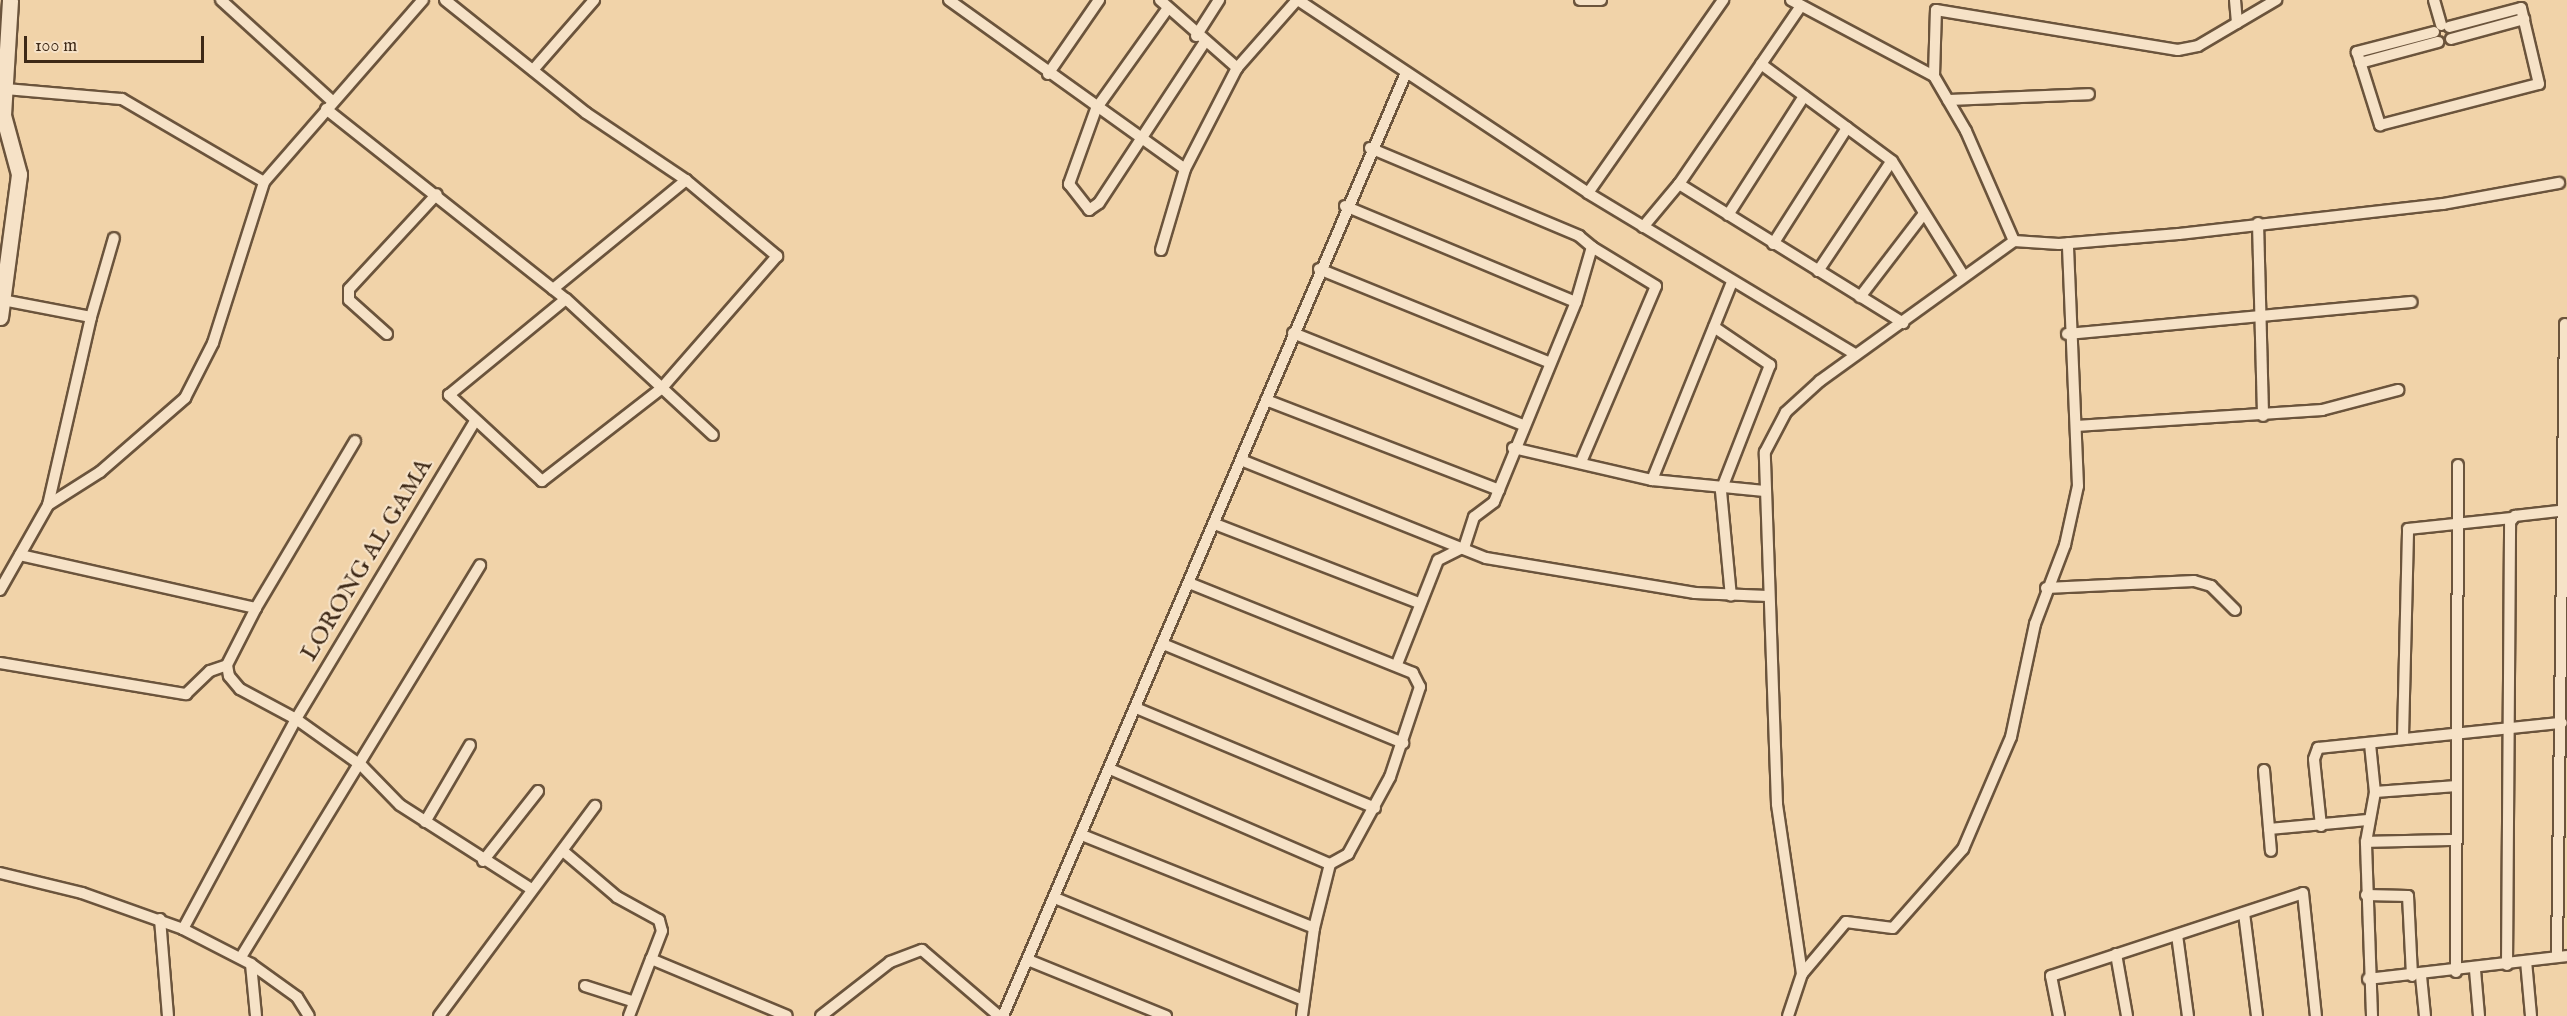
<!DOCTYPE html>
<html>
<head>
<meta charset="utf-8">
<style>
  body { margin:0 }
  #map { position:relative; width:2567px; height:1016px; overflow:hidden; background:#f1d3a9; font-family:"IM FELL English",serif }
  div>[style] { position:absolute }
  .roads { filter:drop-shadow(2px 0 #6b543c) drop-shadow(-2px 0 #6b543c) drop-shadow(0 2px #6b543c) drop-shadow(0 -2px #6b543c) }
  .street>* { height:10px; margin:-5px; padding:0 5px; transform-origin:5px; border-radius:5px; background:#f6e2c7 }
  .secondary>* { height:15px; margin:-7.5px; padding:0 7.5px; transform-origin:7.5px; border-radius:7.5px; background:#f6e2c7 }
  span { translate:-50% -50%; white-space:nowrap; text-align:center; line-height:1.15; -webkit-text-stroke:4.5px #f6e2c7; paint-order:stroke }
  .street-label { font-size:24px; color:#3e2917 }
  .scale { position:absolute; left:24px; top:36px; width:180px; height:27px; box-sizing:border-box; border:3px solid #3e2917; border-top:0; padding-left:8px; font-size:18px; line-height:21px; white-space:nowrap; color:#3e2917; -webkit-text-stroke:4px #f6e2c7; paint-order:stroke }
</style>
</head>
<body>
<div id="map">
  <div class="roads">
    <div class="street">
      <div style="left:221px;top:0;width:150px;rotate:42.3deg"></div>
      <div style="left:445px;top:0;width:181px;rotate:38.7deg"></div>
      <div style="left:586px;top:113px;width:120px;rotate:33.8deg"></div>
      <div style="left:686px;top:180px;width:119px;rotate:39.9deg"></div>
      <div style="left:777px;top:256px;width:175px;rotate:131.1deg"></div>
      <div style="left:662px;top:388px;width:152px;rotate:142.2deg"></div>
      <div style="left:542px;top:481px;width:127px;rotate:-137.2deg"></div>
      <div style="left:449px;top:395px;width:151px;rotate:-39.4deg"></div>
      <div style="left:949px;top:0;width:290px;rotate:35.6deg"></div>
      <div style="left:1160px;top:0;width:103px;rotate:41.4deg"></div>
      <div style="left:1298px;top:0;width:348px;rotate:33.6deg"></div>
      <div style="left:1588px;top:193px;width:312px;rotate:31.1deg"></div>
      <div style="left:1580px;top:0;width:21px"></div>
      <div style="left:1791px;top:0;width:162px;rotate:28deg"></div>
      <div style="left:2235px;top:0;width:23px;rotate:85deg"></div>
      <div style="left:2434px;top:0;width:26px;rotate:74deg"></div>
      <div style="left:1168px;top:8px;width:124px;rotate:125.5deg"></div>
      <div style="left:1096px;top:109px;width:80px;rotate:109.8deg"></div>
      <div style="left:1069px;top:184px;width:33px;rotate:52deg"></div>
      <div style="left:1089px;top:210px;width:12px;rotate:-35deg"></div>
      <div style="left:1099px;top:203px;width:191px;rotate:-56.7deg"></div>
      <div style="left:2434px;top:32px;width:80px;rotate:165.4deg"></div>
      <div style="left:2357px;top:52px;width:77px;rotate:72.5deg"></div>
      <div style="left:2380px;top:125px;width:164px;rotate:-14.5deg"></div>
      <div style="left:2539px;top:84px;width:78px;rotate:-103.3deg"></div>
      <div style="left:2521px;top:8px;width:74px;rotate:165.2deg"></div>
      <div style="left:1196px;top:36px;width:43px;rotate:-57.4deg"></div>
      <div style="left:2451px;top:39px;width:76px;rotate:-15.3deg"></div>
      <div style="left:2360px;top:63px;width:81px;rotate:-15.1deg"></div>
      <div style="left:1761px;top:64px;width:163px;rotate:36.5deg"></div>
      <div style="left:1892px;top:161px;width:134px;rotate:58.1deg"></div>
      <div style="left:533px;top:70px;width:93px;rotate:-48.9deg"></div>
      <div style="left:1048px;top:74px;width:90px;rotate:-55.4deg"></div>
      <div style="left:5px;top:89px;width:117px;rotate:4.9deg"></div>
      <div style="left:122px;top:99px;width:164px;rotate:30.3deg"></div>
      <div style="left:1948px;top:100px;width:141px;rotate:-2.4deg"></div>
      <div style="left:326px;top:109px;width:306px;rotate:38.4deg"></div>
      <div style="left:566px;top:299px;width:200px;rotate:42.8deg"></div>
      <div style="left:1370px;top:148px;width:227px;rotate:22.8deg"></div>
      <div style="left:1579px;top:236px;width:17px;rotate:40deg"></div>
      <div style="left:1592px;top:247px;width:57px;rotate:106.2deg"></div>
      <div style="left:1576px;top:302px;width:216px;rotate:112.3deg"></div>
      <div style="left:1494px;top:502px;width:25px;rotate:143deg"></div>
      <div style="left:1474px;top:517px;width:32px;rotate:108deg"></div>
      <div style="left:1464px;top:547px;width:29px;rotate:153deg"></div>
      <div style="left:1438px;top:560px;width:112px;rotate:111.5deg"></div>
      <div style="left:1679px;top:184px;width:264px;rotate:31.8deg"></div>
      <div style="left:1588px;top:193px;width:236px;rotate:-55deg"></div>
      <div style="left:1345px;top:206px;width:250px;rotate:22.6deg"></div>
      <div style="left:1728px;top:215px;width:141px;rotate:-57.4deg"></div>
      <div style="left:2258px;top:223px;width:193px;rotate:88.5deg"></div>
      <div style="left:1643px;top:227px;width:56px;rotate:-50.1deg"></div>
      <div style="left:1679px;top:184px;width:216px;rotate:-55.6deg"></div>
      <div style="left:2014px;top:241px;width:45px;rotate:3.8deg"></div>
      <div style="left:2059px;top:244px;width:120px;rotate:-4.8deg"></div>
      <div style="left:2179px;top:234px;width:266px;rotate:-6.5deg"></div>
      <div style="left:2443px;top:204px;width:118px;rotate:-10.3deg"></div>
      <div style="left:1773px;top:244px;width:138px;rotate:-57.5deg"></div>
      <div style="left:1161px;top:250px;width:84px;rotate:-73.5deg"></div>
      <div style="left:1185px;top:169px;width:114px;rotate:-62.8deg"></div>
      <div style="left:1237px;top:68px;width:91px;rotate:-48.6deg"></div>
      <div style="left:1319px;top:269px;width:249px;rotate:22.1deg"></div>
      <div style="left:1818px;top:271px;width:131px;rotate:-56.2deg"></div>
      <div style="left:553px;top:289px;width:172px;rotate:-39.3deg"></div>
      <div style="left:1860px;top:297px;width:103px;rotate:-52.5deg"></div>
      <div style="left:91px;top:317px;width:82px;rotate:-73.8deg"></div>
      <div style="left:1714px;top:327px;width:68px;rotate:34.2deg"></div>
      <div style="left:1770px;top:365px;width:135px;rotate:111.3deg"></div>
      <div style="left:1721px;top:491px;width:105px;rotate:84.6deg"></div>
      <div style="left:1293px;top:333px;width:248px;rotate:21.8deg"></div>
      <div style="left:387px;top:334px;width:51px;rotate:-138.2deg"></div>
      <div style="left:349px;top:300px;width:11px;rotate:-90deg"></div>
      <div style="left:349px;top:289px;width:129px;rotate:-47.2deg"></div>
      <div style="left:2067px;top:334px;width:346px;rotate:-5.3deg"></div>
      <div style="left:1266px;top:400px;width:250px;rotate:21.1deg"></div>
      <div style="left:2076px;top:426px;width:247px;rotate:-3.7deg"></div>
      <div style="left:2322px;top:410px;width:79px;rotate:-14.7deg"></div>
      <div style="left:355px;top:441px;width:194px;rotate:120.7deg"></div>
      <div style="left:256px;top:608px;width:64px;rotate:117deg"></div>
      <div style="left:227px;top:665px;width:11px;rotate:80deg"></div>
      <div style="left:229px;top:676px;width:17px;rotate:50deg"></div>
      <div style="left:240px;top:689px;width:64px;rotate:28.2deg"></div>
      <div style="left:296px;top:719px;width:81px;rotate:35.5deg"></div>
      <div style="left:362px;top:766px;width:54px;rotate:45.7deg"></div>
      <div style="left:400px;top:805px;width:154px;rotate:32.6deg"></div>
      <div style="left:1513px;top:448px;width:143px;rotate:13deg"></div>
      <div style="left:1652px;top:480px;width:113px;rotate:5.6deg"></div>
      <div style="left:1241px;top:460px;width:264px;rotate:21.8deg"></div>
      <div style="left:1486px;top:558px;width:212px;rotate:9.5deg"></div>
      <div style="left:1695px;top:593px;width:73px;rotate:2.4deg"></div>
      <div style="left:1581px;top:462px;width:191px;rotate:-66.9deg"></div>
      <div style="left:1656px;top:286px;width:75px;rotate:-148.6deg"></div>
      <div style="left:1652px;top:480px;width:214px;rotate:-68deg"></div>
      <div style="left:48px;top:505px;width:62px;rotate:-32.4deg"></div>
      <div style="left:100px;top:472px;width:113px;rotate:-41deg"></div>
      <div style="left:185px;top:398px;width:62px;rotate:-63deg"></div>
      <div style="left:213px;top:343px;width:169px;rotate:-72.4deg"></div>
      <div style="left:264px;top:182px;width:242px;rotate:-48.9deg"></div>
      <div style="left:1215px;top:524px;width:219px;rotate:21.2deg"></div>
      <div style="left:20px;top:555px;width:242px;rotate:12.7deg"></div>
      <div style="left:2046px;top:588px;width:148px;rotate:-2.7deg"></div>
      <div style="left:2194px;top:581px;width:18px;rotate:16deg"></div>
      <div style="left:2211px;top:586px;width:34px;rotate:45deg"></div>
      <div style="left:0;top:590px;width:98px;rotate:-60.5deg"></div>
      <div style="left:48px;top:505px;width:193px;rotate:-77.1deg"></div>
      <div style="left:91px;top:317px;width:91px;rotate:-169.2deg"></div>
      <div style="left:1163px;top:644px;width:260px;rotate:22.4deg"></div>
      <div style="left:0;top:663px;width:189px;rotate:9.5deg"></div>
      <div style="left:186px;top:694px;width:33px;rotate:-44deg"></div>
      <div style="left:210px;top:671px;width:18px;rotate:-19deg"></div>
      <div style="left:1136px;top:708px;width:259px;rotate:22.7deg"></div>
      <div style="left:2403px;top:737px;width:208px;rotate:-88.6deg"></div>
      <div style="left:2408px;top:529px;width:104px;rotate:-6.1deg"></div>
      <div style="left:2370px;top:744px;width:48px;rotate:84.1deg"></div>
      <div style="left:1110px;top:769px;width:240px;rotate:23.4deg"></div>
      <div style="left:1330px;top:864px;width:21px;rotate:-29deg"></div>
      <div style="left:1348px;top:854px;width:88px;rotate:-61.4deg"></div>
      <div style="left:1390px;top:777px;width:95px;rotate:-71.6deg"></div>
      <div style="left:1420px;top:687px;width:16px;rotate:-117deg"></div>
      <div style="left:1413px;top:673px;width:241px;rotate:-158.1deg"></div>
      <div style="left:2264px;top:770px;width:81px;rotate:85.1deg"></div>
      <div style="left:425px;top:822px;width:89px;rotate:-59.7deg"></div>
      <div style="left:2321px;top:826px;width:67px;rotate:-96deg"></div>
      <div style="left:2314px;top:759px;width:12px;rotate:-70deg"></div>
      <div style="left:2318px;top:748px;width:245px;rotate:-5.9deg"></div>
      <div style="left:2269px;top:829px;width:99px;rotate:-5.2deg"></div>
      <div style="left:1082px;top:835px;width:250px;rotate:21.8deg"></div>
      <div style="left:1314px;top:928px;width:89px;rotate:97.8deg"></div>
      <div style="left:2366px;top:842px;width:51px;rotate:-79.8deg"></div>
      <div style="left:2375px;top:792px;width:82px;rotate:-4.2deg"></div>
      <div style="left:563px;top:851px;width:71px;rotate:40.4deg"></div>
      <div style="left:617px;top:897px;width:48px;rotate:28.7deg"></div>
      <div style="left:659px;top:920px;width:11px;rotate:75deg"></div>
      <div style="left:662px;top:931px;width:30px;rotate:111deg"></div>
      <div style="left:483px;top:861px;width:89px;rotate:-51.8deg"></div>
      <div style="left:0;top:873px;width:84px;rotate:13.7deg"></div>
      <div style="left:82px;top:893px;width:107px;rotate:19.6deg"></div>
      <div style="left:183px;top:929px;width:76px;rotate:27.2deg"></div>
      <div style="left:251px;top:964px;width:57px;rotate:35.7deg"></div>
      <div style="left:297px;top:997px;width:22px;rotate:58deg"></div>
      <div style="left:2366px;top:895px;width:42px;rotate:1.4deg"></div>
      <div style="left:2408px;top:896px;width:80px;rotate:87.1deg"></div>
      <div style="left:1055px;top:898px;width:269px;rotate:22.3deg"></div>
      <div style="left:2244px;top:913px;width:104px;rotate:82.8deg"></div>
      <div style="left:160px;top:919px;width:97px;rotate:85.3deg"></div>
      <div style="left:1314px;top:928px;width:66px;rotate:-76deg"></div>
      <div style="left:183px;top:929px;width:238px;rotate:-61.7deg"></div>
      <div style="left:296px;top:719px;width:345px;rotate:-59deg"></div>
      <div style="left:2177px;top:935px;width:82px;rotate:82.3deg"></div>
      <div style="left:2116px;top:954px;width:63px;rotate:79.9deg"></div>
      <div style="left:241px;top:957px;width:459px;rotate:-58.6deg"></div>
      <div style="left:2557px;top:957px;width:633px;rotate:-89.28deg"></div>
      <div style="left:1028px;top:960px;width:149px;rotate:22.1deg"></div>
      <div style="left:2526px;top:961px;width:55px;rotate:84.8deg"></div>
      <div style="left:251px;top:964px;width:52px;rotate:84.5deg"></div>
      <div style="left:2507px;top:965px;width:443px;rotate:-89.6deg"></div>
      <div style="left:2510px;top:522px;width:8px;rotate:-50deg"></div>
      <div style="left:2515px;top:516px;width:52px;rotate:-6.6deg"></div>
      <div style="left:2475px;top:970px;width:46px;rotate:85deg"></div>
      <div style="left:2456px;top:972px;width:507px;rotate:-89.77deg"></div>
      <div style="left:1802px;top:974px;width:68px;rotate:-49.8deg"></div>
      <div style="left:1846px;top:922px;width:47px;rotate:7.3deg"></div>
      <div style="left:1893px;top:928px;width:106px;rotate:-48.5deg"></div>
      <div style="left:1963px;top:849px;width:122px;rotate:-66.8deg"></div>
      <div style="left:2011px;top:737px;width:116px;rotate:-78deg"></div>
      <div style="left:2035px;top:624px;width:85px;rotate:-69.2deg"></div>
      <div style="left:2065px;top:545px;width:60px;rotate:-77.6deg"></div>
      <div style="left:2078px;top:486px;width:243px;rotate:-92.4deg"></div>
      <div style="left:2421px;top:976px;width:40px;rotate:84.3deg"></div>
      <div style="left:2368px;top:979px;width:200px;rotate:-6.6deg"></div>
      <div style="left:585px;top:986px;width:49px;rotate:17.7deg"></div>
      <div style="left:439px;top:1016px;width:262px;rotate:-53.4deg"></div>
      <div style="left:629px;top:1016px;width:61px;rotate:-68.9deg"></div>
      <div style="left:651px;top:959px;width:147px;rotate:22.7deg"></div>
      <div style="left:821px;top:1016px;width:88px;rotate:-38deg"></div>
      <div style="left:890px;top:962px;width:34px;rotate:-21deg"></div>
      <div style="left:922px;top:950px;width:101px;rotate:40.6deg"></div>
      <div style="left:1003px;top:1016px;width:1026px;rotate:-66.86deg"></div>
      <div style="left:1788px;top:1016px;width:44px;rotate:-71.6deg"></div>
      <div style="left:1802px;top:974px;width:172px;rotate:-98.4deg"></div>
      <div style="left:1777px;top:804px;width:352px;rotate:-92deg"></div>
      <div style="left:1765px;top:452px;width:45px;rotate:-62.3deg"></div>
      <div style="left:1786px;top:412px;width:46px;rotate:-42.4deg"></div>
      <div style="left:1820px;top:381px;width:239px;rotate:-35.8deg"></div>
      <div style="left:2014px;top:241px;width:120px;rotate:-113.6deg"></div>
      <div style="left:1966px;top:131px;width:64px;rotate:-120.2deg"></div>
      <div style="left:1934px;top:76px;width:66px;rotate:-88.3deg"></div>
      <div style="left:1936px;top:10px;width:245px;rotate:9.4deg"></div>
      <div style="left:2178px;top:50px;width:20px;rotate:-11deg"></div>
      <div style="left:2198px;top:46px;width:91px;rotate:-30.5deg"></div>
      <div style="left:2059px;top:1016px;width:41px;rotate:-101.3deg"></div>
      <div style="left:2051px;top:976px;width:265px;rotate:-18.2deg"></div>
      <div style="left:2303px;top:893px;width:124px;rotate:84deg"></div>
      <div style="left:2372px;top:1016px;width:174px;rotate:-92deg"></div>
      <div style="left:2366px;top:842px;width:90px;rotate:-1.3deg"></div>
    </div>
    <div class="secondary">
      <div style="left:0;top:317px;width:144px;rotate:-82.4deg"></div>
      <div style="left:19px;top:174px;width:61px;rotate:-105.2deg"></div>
      <div style="left:3px;top:115px;width:115px;rotate:-86.5deg"></div>
    </div>
  </div>
  <div class="street-label">
    <span style="left:367px;top:560px;rotate:-59deg">LORONG AL GAMA</span>
  </div>
  <div class="scale">100 m</div>
</div>
</body>
</html>
